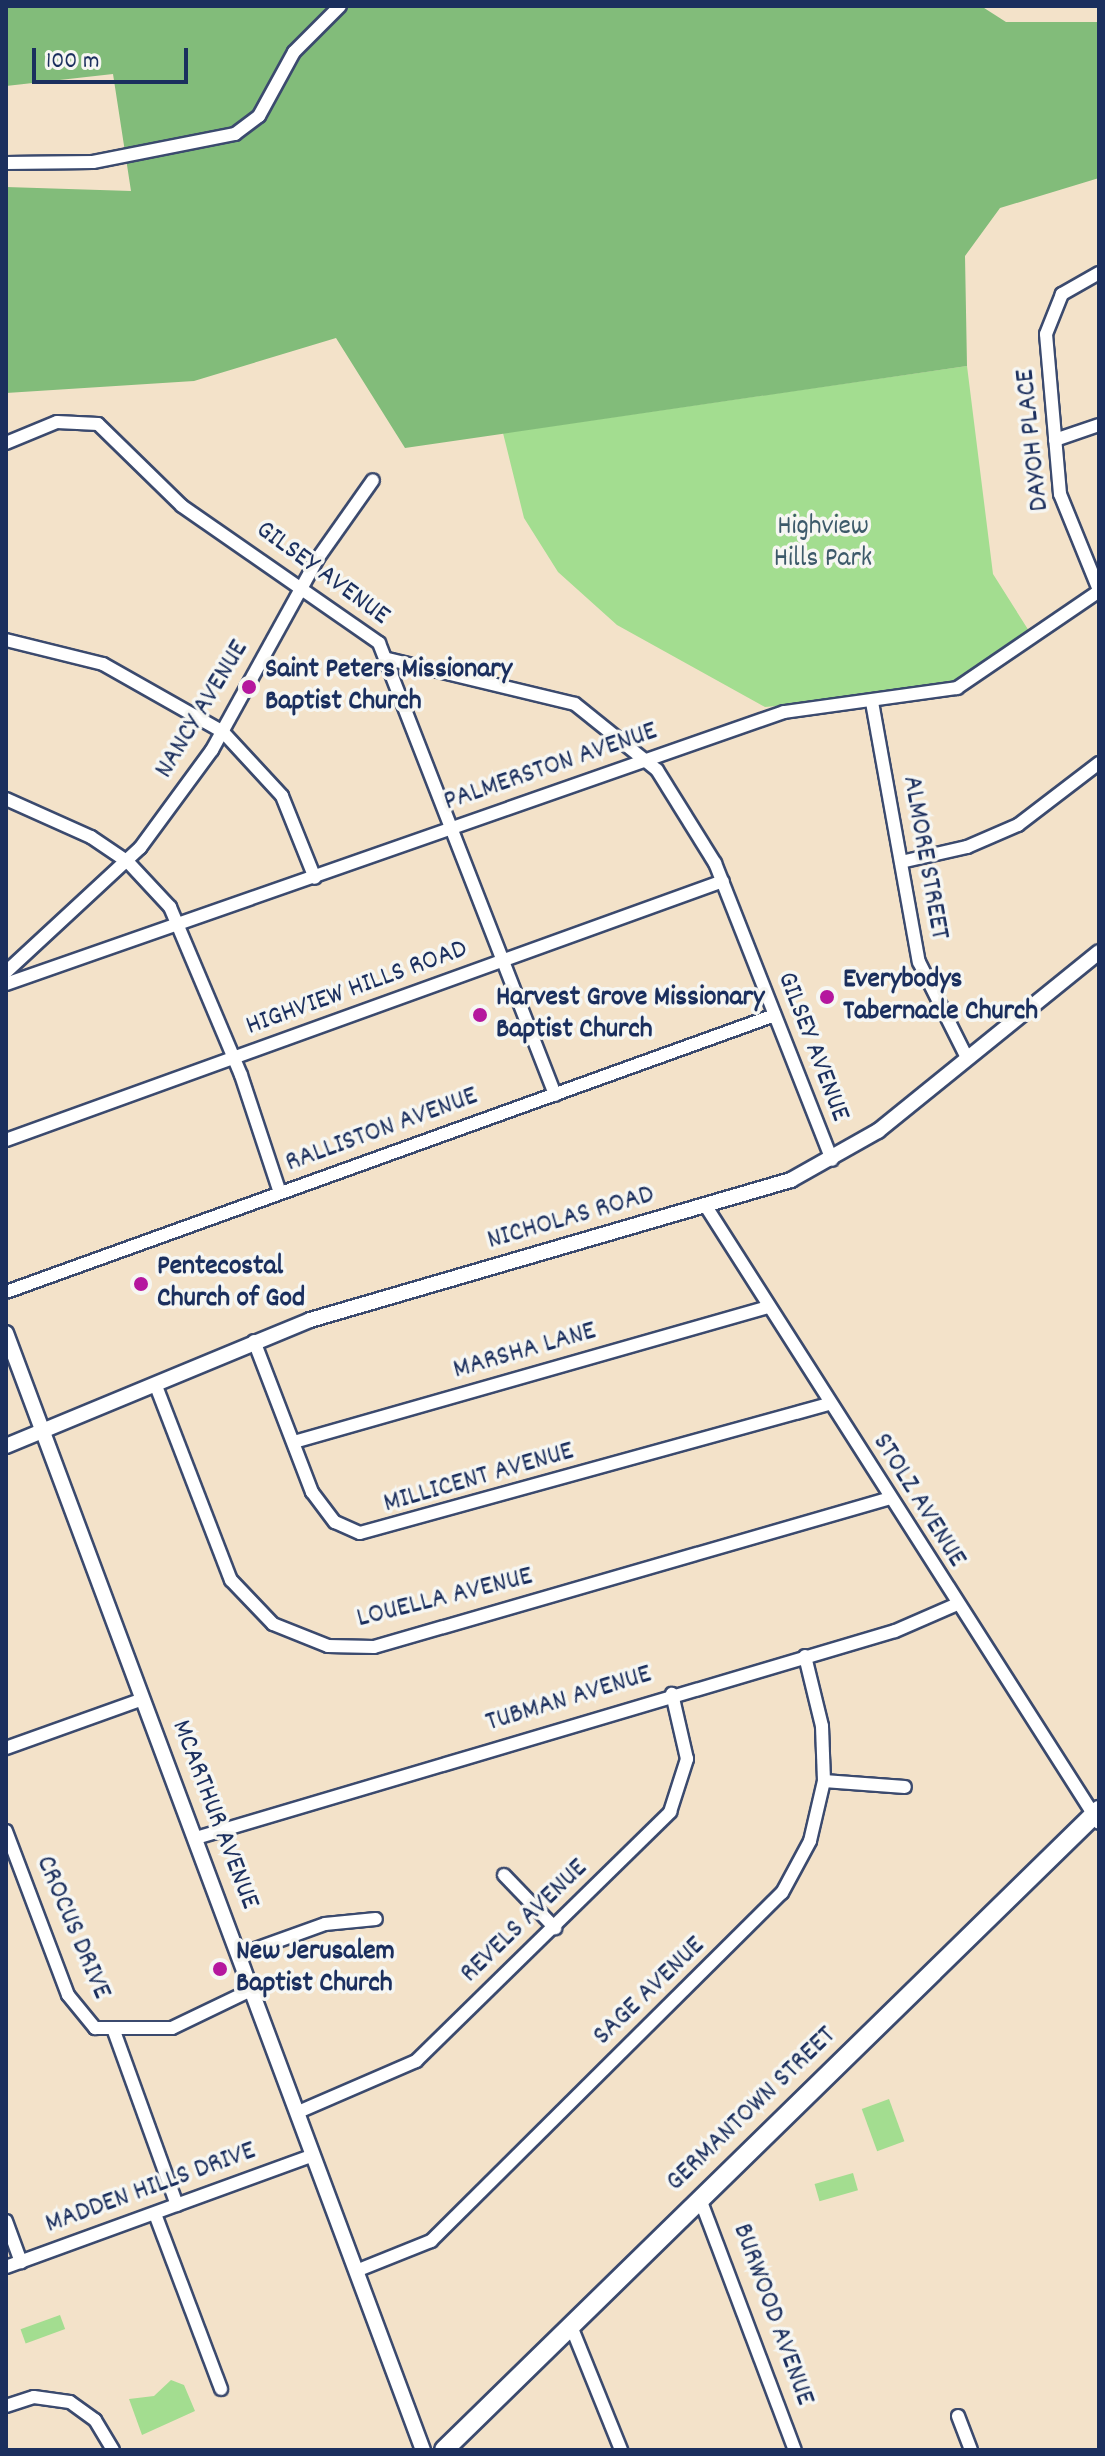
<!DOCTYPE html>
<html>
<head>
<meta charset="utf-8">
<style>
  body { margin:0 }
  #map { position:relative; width:1105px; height:2456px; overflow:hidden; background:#f3e2c9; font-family:Dekko,sans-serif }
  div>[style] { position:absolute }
  .green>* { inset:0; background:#a3dd90; transform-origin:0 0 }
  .forest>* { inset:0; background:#82bc7a }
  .roads { filter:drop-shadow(2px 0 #3b4a6e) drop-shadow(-2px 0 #3b4a6e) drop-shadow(0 2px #3b4a6e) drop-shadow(0 -2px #3b4a6e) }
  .minor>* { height:12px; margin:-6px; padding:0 6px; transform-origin:6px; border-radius:6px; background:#fff }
  .tertiary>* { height:14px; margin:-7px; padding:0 7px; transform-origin:7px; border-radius:7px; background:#fff }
  .primary>* { height:18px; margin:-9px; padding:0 9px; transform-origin:9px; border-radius:9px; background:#fff }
  .dots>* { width:22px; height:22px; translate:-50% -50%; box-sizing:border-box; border:4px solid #f6f6f2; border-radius:50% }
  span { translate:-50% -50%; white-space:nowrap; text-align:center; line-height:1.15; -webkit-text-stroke:7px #f6f6f2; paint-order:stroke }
  .street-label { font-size:28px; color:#1b2f5e }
  .park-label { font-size:28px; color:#3d5a6a }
  .poi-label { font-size:28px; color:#1b2f5e; font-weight:700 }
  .left { translate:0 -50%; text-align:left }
  .frame { position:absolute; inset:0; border:8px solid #1b2f5e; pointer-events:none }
  .scale { position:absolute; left:32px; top:48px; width:156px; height:36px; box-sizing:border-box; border:4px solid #1b2f5e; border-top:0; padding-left:10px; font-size:24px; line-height:28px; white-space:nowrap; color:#1b2f5e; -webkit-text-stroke:6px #f6f6f2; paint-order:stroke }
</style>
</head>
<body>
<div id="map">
  <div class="green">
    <div style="clip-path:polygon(967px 366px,993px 574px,1029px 631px,963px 679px,915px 694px,765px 707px,617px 625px,558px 572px,524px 518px,503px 433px)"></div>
    <div style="left:889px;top:2099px;width:45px;height:29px;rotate:70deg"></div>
    <div style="left:853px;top:2173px;width:18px;height:40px;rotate:74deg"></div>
    <div style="left:60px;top:2315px;width:15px;height:42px;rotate:70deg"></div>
    <div style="clip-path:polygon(171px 2380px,184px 2385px,195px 2411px,142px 2435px,129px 2399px,154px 2396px)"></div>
  </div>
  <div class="forest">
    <div style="clip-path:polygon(6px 6px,981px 6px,1006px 22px,1099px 22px,1099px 178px,1000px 208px,965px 256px,967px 366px,405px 448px,336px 338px,194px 381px,6px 393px,6px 187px,131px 191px,113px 74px,6px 86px)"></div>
  </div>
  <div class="roads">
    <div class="minor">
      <div style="left:6px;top:163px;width:87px;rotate:-0.7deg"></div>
      <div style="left:93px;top:162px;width:145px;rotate:-11.2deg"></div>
      <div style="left:235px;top:134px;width:30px;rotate:-37deg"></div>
      <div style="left:259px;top:116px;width:73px;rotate:-61.3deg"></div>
      <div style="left:294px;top:52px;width:65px;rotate:-45deg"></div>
      <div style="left:1099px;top:273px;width:43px;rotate:150.4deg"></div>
      <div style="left:1062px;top:294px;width:43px;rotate:111.8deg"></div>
      <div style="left:1046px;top:334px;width:161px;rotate:85deg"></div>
      <div style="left:1060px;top:494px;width:104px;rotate:67.9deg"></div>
      <div style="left:1055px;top:440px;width:46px;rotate:-18.8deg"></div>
      <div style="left:6px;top:443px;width:55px;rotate:-22.4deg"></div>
      <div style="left:57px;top:422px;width:41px;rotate:2.8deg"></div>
      <div style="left:98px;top:424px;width:117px;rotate:44.3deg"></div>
      <div style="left:182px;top:506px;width:240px;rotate:34.8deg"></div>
      <div style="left:379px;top:643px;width:485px;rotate:68.7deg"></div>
      <div style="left:6px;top:640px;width:100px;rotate:13.9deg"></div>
      <div style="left:103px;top:664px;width:138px;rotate:29.5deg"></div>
      <div style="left:223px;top:732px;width:87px;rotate:47.3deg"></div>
      <div style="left:282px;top:796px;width:88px;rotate:68.1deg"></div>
      <div style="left:388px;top:659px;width:192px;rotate:13.5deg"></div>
      <div style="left:575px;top:704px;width:105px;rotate:38.8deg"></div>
      <div style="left:657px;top:770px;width:110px;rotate:58.1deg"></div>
      <div style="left:715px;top:863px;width:319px;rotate:68.5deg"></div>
      <div style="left:872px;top:702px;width:264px;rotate:79.8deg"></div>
      <div style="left:919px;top:962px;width:107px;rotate:63.4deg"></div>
      <div style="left:6px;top:799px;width:93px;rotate:24.1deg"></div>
      <div style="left:91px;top:837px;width:45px;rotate:34deg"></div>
      <div style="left:128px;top:862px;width:62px;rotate:47deg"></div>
      <div style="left:170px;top:907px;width:182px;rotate:67.1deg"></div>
      <div style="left:241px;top:1075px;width:124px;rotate:71.7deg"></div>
      <div style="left:901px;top:862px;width:68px;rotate:-12.8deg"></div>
      <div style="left:967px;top:847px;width:56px;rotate:-23.3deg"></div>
      <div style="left:1018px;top:825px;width:102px;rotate:-37.4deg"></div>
      <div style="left:6px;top:972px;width:183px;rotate:-42.8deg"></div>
      <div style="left:140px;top:848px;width:122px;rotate:-53.7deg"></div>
      <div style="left:212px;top:750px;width:219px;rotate:-61.1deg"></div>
      <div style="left:318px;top:558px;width:95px;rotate:-54.8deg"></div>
      <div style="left:6px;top:984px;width:824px;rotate:-19.27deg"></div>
      <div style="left:784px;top:712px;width:175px;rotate:-7.9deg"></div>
      <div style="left:957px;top:688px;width:172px;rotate:-34.3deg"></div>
      <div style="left:6px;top:1140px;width:762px;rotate:-19.86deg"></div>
      <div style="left:707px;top:1208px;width:729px;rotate:57.49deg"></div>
      <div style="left:6px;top:1292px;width:817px;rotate:-19.81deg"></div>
      <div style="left:254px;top:1341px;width:162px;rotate:69deg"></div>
      <div style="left:312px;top:1492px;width:38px;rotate:53deg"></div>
      <div style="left:335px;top:1522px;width:27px;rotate:24deg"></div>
      <div style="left:360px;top:1533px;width:486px;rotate:-15.4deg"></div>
      <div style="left:156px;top:1386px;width:208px;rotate:68.9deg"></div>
      <div style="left:231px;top:1580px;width:61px;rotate:46.3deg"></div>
      <div style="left:273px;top:1624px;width:59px;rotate:21.8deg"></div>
      <div style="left:328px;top:1646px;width:46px;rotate:1.2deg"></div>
      <div style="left:374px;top:1647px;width:534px;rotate:-16.09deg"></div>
      <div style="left:294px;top:1442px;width:493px;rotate:-15.9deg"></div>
      <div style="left:6px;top:1748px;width:145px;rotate:-19.7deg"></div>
      <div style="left:824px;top:1781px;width:81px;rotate:4.2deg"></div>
      <div style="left:6px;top:1831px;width:175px;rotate:69.3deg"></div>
      <div style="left:68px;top:1995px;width:43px;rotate:50.7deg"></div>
      <div style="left:95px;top:2028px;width:77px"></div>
      <div style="left:172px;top:2028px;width:88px;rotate:-25.7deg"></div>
      <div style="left:196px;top:1838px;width:729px;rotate:-16.5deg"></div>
      <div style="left:895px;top:1631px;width:65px;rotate:-23.4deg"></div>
      <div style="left:504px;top:1875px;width:74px;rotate:46.1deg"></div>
      <div style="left:239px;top:1955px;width:91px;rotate:-19.8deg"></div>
      <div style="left:325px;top:1924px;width:51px;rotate:-5.6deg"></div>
      <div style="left:114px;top:2031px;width:185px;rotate:70.1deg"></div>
      <div style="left:298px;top:2112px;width:129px;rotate:-23.4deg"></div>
      <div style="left:416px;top:2061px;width:356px;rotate:-44.4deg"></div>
      <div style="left:670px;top:1812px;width:56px;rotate:-72.2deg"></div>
      <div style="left:687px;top:1759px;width:67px;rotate:-103deg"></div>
      <div style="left:700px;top:2199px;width:268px;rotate:69.3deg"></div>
      <div style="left:155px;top:2214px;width:187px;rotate:69.3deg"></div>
      <div style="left:6px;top:2221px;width:44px;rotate:69.9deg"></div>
      <div style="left:6px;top:2267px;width:327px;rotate:-20deg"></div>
      <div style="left:356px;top:2271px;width:81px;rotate:-21.8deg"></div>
      <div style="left:431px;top:2241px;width:494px;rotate:-44.8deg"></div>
      <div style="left:782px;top:1893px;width:59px;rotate:-61.7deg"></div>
      <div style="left:810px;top:1841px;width:62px;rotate:-76.9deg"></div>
      <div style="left:824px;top:1781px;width:55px;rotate:-92.1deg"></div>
      <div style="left:822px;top:1726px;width:72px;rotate:-103.7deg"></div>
      <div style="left:571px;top:2326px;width:134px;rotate:68deg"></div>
      <div style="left:6px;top:2406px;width:29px;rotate:-18deg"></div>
      <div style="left:34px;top:2397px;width:36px;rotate:8deg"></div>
      <div style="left:70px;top:2402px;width:31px;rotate:36deg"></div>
      <div style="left:95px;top:2420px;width:35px;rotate:59deg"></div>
      <div style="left:958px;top:2416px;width:36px;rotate:69deg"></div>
    </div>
    <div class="tertiary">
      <div style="left:6px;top:1333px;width:1192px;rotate:69.53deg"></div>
      <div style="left:6px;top:1446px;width:329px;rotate:-22.5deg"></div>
      <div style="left:310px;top:1320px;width:501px;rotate:-16.23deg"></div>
      <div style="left:791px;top:1180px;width:100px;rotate:-29.4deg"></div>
      <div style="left:878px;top:1131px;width:284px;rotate:-39deg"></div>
    </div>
    <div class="primary">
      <div style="left:444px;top:2450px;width:916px;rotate:-44.34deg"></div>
    </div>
  </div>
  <div class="dots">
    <div style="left:249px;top:687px;background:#b5179e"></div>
    <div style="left:827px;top:997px;background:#b5179e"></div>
    <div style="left:480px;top:1015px;background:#b5179e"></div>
    <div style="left:141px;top:1284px;background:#b5179e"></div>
    <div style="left:220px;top:1969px;background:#b5179e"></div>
  </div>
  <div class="street-label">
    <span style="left:1034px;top:440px;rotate:-96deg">DAYOH PLACE</span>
    <span style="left:322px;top:574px;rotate:36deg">GILSEY AVENUE</span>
    <span style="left:203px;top:710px;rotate:-59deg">NANCY AVENUE</span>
    <span style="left:551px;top:768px;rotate:-19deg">PALMERSTON AVENUE</span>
    <span style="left:924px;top:858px;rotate:80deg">ALMORE STREET</span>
    <span style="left:357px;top:989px;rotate:-20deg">HIGHVIEW HILLS ROAD</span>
    <span style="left:812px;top:1047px;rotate:69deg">GILSEY AVENUE</span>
    <span style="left:382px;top:1131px;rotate:-20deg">RALLISTON AVENUE</span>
    <span style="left:571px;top:1219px;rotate:-16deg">NICHOLAS ROAD</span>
    <span style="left:525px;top:1352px;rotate:-16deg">MARSHA LANE</span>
    <span style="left:479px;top:1479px;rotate:-16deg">MILLICENT AVENUE</span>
    <span style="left:918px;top:1501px;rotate:58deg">STOLZ AVENUE</span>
    <span style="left:445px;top:1599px;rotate:-14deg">LOUELLA AVENUE</span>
    <span style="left:569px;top:1700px;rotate:-17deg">TUBMAN AVENUE</span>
    <span style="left:214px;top:1815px;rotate:69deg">MCARTHUR AVENUE</span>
    <span style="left:525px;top:1922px;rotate:-44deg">REVELS AVENUE</span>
    <span style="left:72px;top:1928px;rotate:67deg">CROCUS DRIVE</span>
    <span style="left:650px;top:1992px;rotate:-44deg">SAGE AVENUE</span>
    <span style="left:752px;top:2110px;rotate:-44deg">GERMANTOWN STREET</span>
    <span style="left:151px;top:2189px;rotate:-20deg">MADDEN HILLS DRIVE</span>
    <span style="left:772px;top:2315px;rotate:70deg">BURWOOD AVENUE</span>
  </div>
  <div class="park-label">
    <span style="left:823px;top:544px">Highview<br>Hills Park</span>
  </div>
  <div class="poi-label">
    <span class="left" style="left:265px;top:687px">Saint Peters Missionary<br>Baptist Church</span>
    <span class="left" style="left:843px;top:997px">Everybodys<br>Tabernacle Church</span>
    <span class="left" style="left:496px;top:1015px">Harvest Grove Missionary<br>Baptist Church</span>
    <span class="left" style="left:157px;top:1284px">Pentecostal<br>Church of God</span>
    <span class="left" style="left:236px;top:1969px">New Jerusalem<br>Baptist Church</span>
  </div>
  <div class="frame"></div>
  <div class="scale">100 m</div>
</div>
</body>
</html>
